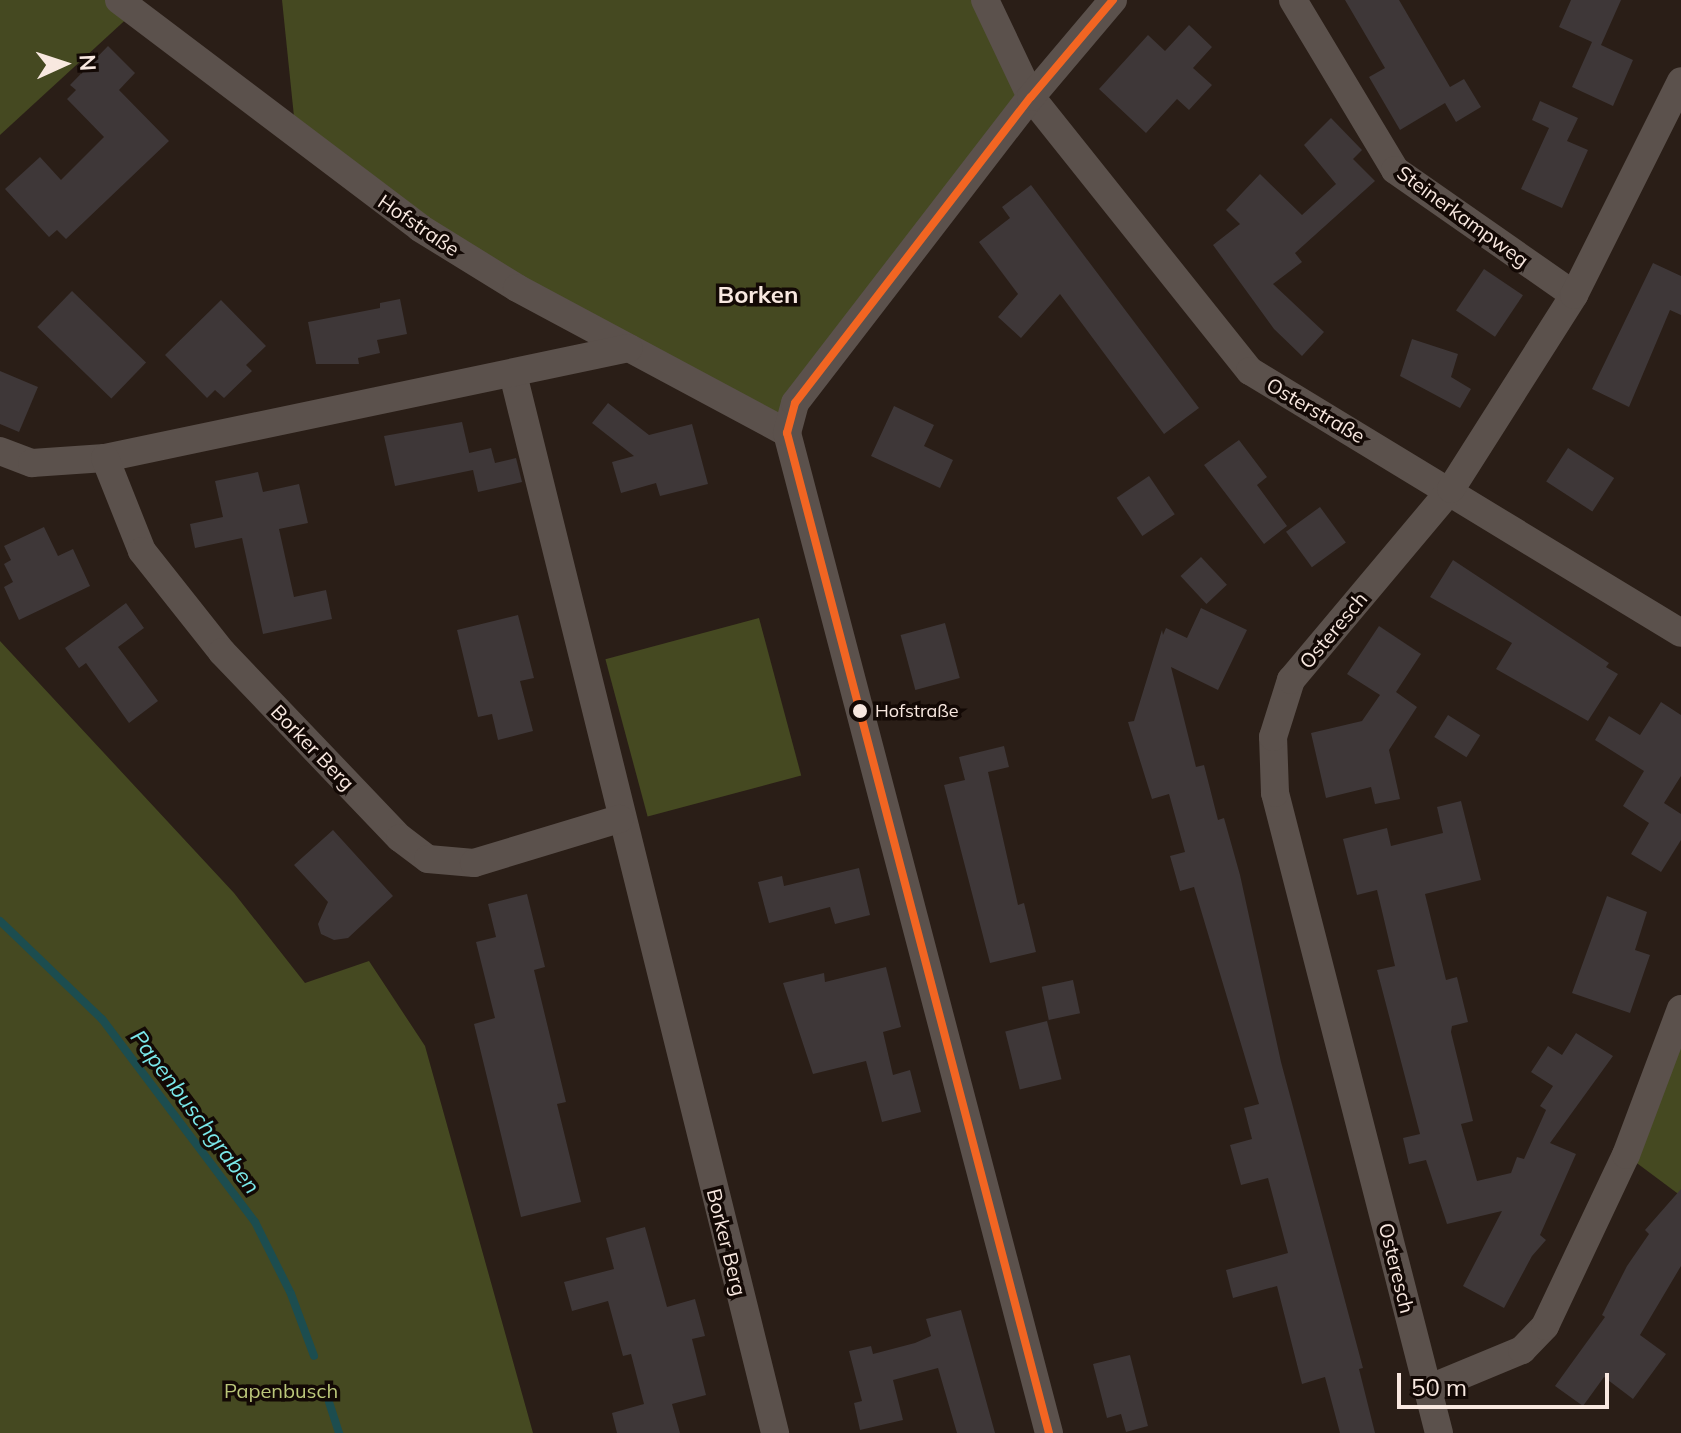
<!DOCTYPE html>
<html>
<head>
<meta charset="utf-8">
<style>
  body { margin:0 }
  #map { position:relative; width:1681px; height:1433px; overflow:hidden; background:#2a1e17; font-family:Mulish,sans-serif }
  div>[style] { position:absolute }
  .green>* { inset:0; background:#454921; transform-origin:0 0 }
  .stream>* { height:8px; margin:-4px; padding:0 4px; transform-origin:4px; border-radius:4px; background:#1c4d4f }
  .building>* { inset:0; background:#3e3738; transform-origin:0 0 }
  .minor>* { height:28px; margin:-14px; padding:0 14px; transform-origin:14px; border-radius:14px; background:#5b514c }
  .bus-1>* { height:8px; margin:-4px; padding:0 4px; transform-origin:4px; border-radius:4px; background:#f26522 }
  .dots>* { width:22px; height:22px; translate:-50% -50%; box-sizing:border-box; border:4px solid #130905; border-radius:50% }
  span { translate:-50% -50%; white-space:nowrap; text-align:center; line-height:1.15; -webkit-text-stroke:7px #130905; paint-order:stroke }
  .bus-label { font-size:18px; color:#f8e8e0 }
  .left { translate:0 -50%; text-align:left }
  .street-label { font-size:20px; color:#f8e8e0 }
  .park-label { font-size:20px; color:#bbc77a }
  .water-label { font-size:22px; color:#7ae8ea; font-style:italic }
  .quarter-label { font-size:24px; color:#f8e8e0; font-weight:700 }
  .north { position:absolute; left:24px; top:24px; width:80px; height:80px; -webkit-text-stroke:6px #130905; paint-order:stroke; rotate:87deg; font-size:22px; font-weight:700; line-height:32px; text-align:center; color:#f8e8e0 }
  .north::after { content:''; display:block; margin:auto; width:28px; height:36px; background:#f8e8e0; clip-path:polygon(50% 0,100% 100%,50% 72%,0 100%) }
  .scale { position:absolute; left:1397px; top:1373px; width:212px; height:36px; box-sizing:border-box; border:4px solid #f8e8e0; border-top:0; padding-left:10px; font-size:24px; line-height:28px; white-space:nowrap; color:#f8e8e0; -webkit-text-stroke:6px #130905; paint-order:stroke }
</style>
</head>
<body>
<div id="map">
  <div class="green">
    <div style="clip-path:polygon(0 0,119px 0,133px 13px,0 135px)"></div>
    <div style="clip-path:polygon(282px 0,985px 0,1031px 97px,787px 433px,629px 348px,296px 136px)"></div>
    <div style="left:759px;top:618px;width:163px;height:159px;rotate:75deg"></div>
    <div style="clip-path:polygon(0 641px,234px 893px,305px 983px,369px 961px,425px 1046px,533px 1433px,0 1433px)"></div>
    <div style="clip-path:polygon(1681px 1009px,1681px 1196px,1626px 1155px)"></div>
  </div>
  <div class="stream">
    <div style="left:0;top:921px;width:141px;rotate:43.9deg"></div>
    <div style="left:102px;top:1019px;width:254px;rotate:53deg"></div>
    <div style="left:255px;top:1222px;width:80px;rotate:63.4deg"></div>
    <div style="left:291px;top:1294px;width:66px;rotate:69.6deg"></div>
    <div style="left:329px;top:1402px;width:33px;rotate:72deg"></div>
  </div>
  <div class="building">
    <div style="clip-path:polygon(1345px 0,1399px 0,1450px 87px,1464px 79px,1481px 107px,1456px 122px,1445px 103px,1400px 130px,1369px 77px,1385px 68px)"></div>
    <div style="clip-path:polygon(1571px 0,1621px 0,1601px 45px,1633px 60px,1613px 106px,1572px 87px,1592px 42px,1559px 27px)"></div>
    <div style="clip-path:polygon(1189px 25px,1212px 47px,1193px 68px,1212px 85px,1189px 110px,1177px 99px,1146px 133px,1099px 89px,1148px 35px,1165px 51px)"></div>
    <div style="clip-path:polygon(108px 46px,135px 73px,119px 90px,169px 141px,66px 239px,57px 230px,49px 237px,5px 189px,40px 157px,61px 180px,104px 137px,67px 99px,76px 90px,70px 85px)"></div>
    <div style="clip-path:polygon(1540px 101px,1578px 118px,1567px 141px,1588px 150px,1562px 208px,1521px 189px,1549px 128px,1532px 120px)"></div>
    <div style="clip-path:polygon(1331px 118px,1362px 150px,1353px 159px,1375px 181px,1295px 253px,1302px 262px,1273px 284px,1324px 332px,1302px 356px,1274px 329px,1213px 245px,1240px 224px,1226px 210px,1260px 174px,1302px 215px,1336px 184px,1304px 145px)"></div>
    <div style="clip-path:polygon(1031px 185px,1199px 408px,1164px 434px,1060px 294px,1021px 338px,998px 317px,1018px 294px,979px 242px,1010px 218px,1002px 207px)"></div>
    <div style="clip-path:polygon(1653px 263px,1681px 276px,1681px 315px,1670px 310px,1629px 407px,1592px 389px)"></div>
    <div style="left:1484px;top:269px;width:47px;height:50px;rotate:34deg"></div>
    <div style="left:72px;top:291px;width:103px;height:50px;rotate:44deg"></div>
    <div style="clip-path:polygon(400px 299px,407px 334px,377px 340px,380px 353px,358px 358px,359px 364px,316px 364px,308px 322px,380px 308px,380px 303px)"></div>
    <div style="clip-path:polygon(221px 300px,266px 346px,246px 365px,252px 371px,224px 398px,215px 390px,207px 398px,165px 355px)"></div>
    <div style="clip-path:polygon(1412px 339px,1458px 354px,1451px 377px,1471px 389px,1460px 408px,1400px 376px)"></div>
    <div style="clip-path:polygon(0 371px,38px 387px,19px 432px,0 424px)"></div>
    <div style="clip-path:polygon(608px 403px,649px 435px,692px 424px,708px 484px,660px 496px,656px 483px,621px 493px,612px 462px,634px 456px,592px 423px)"></div>
    <div style="clip-path:polygon(894px 406px,934px 425px,924px 446px,953px 460px,940px 488px,871px 456px)"></div>
    <div style="clip-path:polygon(462px 422px,472px 465px,469px 453px,491px 448px,495px 463px,516px 458px,522px 482px,478px 492px,473px 470px,395px 486px,384px 436px)"></div>
    <div style="clip-path:polygon(1239px 440px,1267px 477px,1257px 485px,1287px 526px,1264px 544px,1204px 465px)"></div>
    <div style="left:1568px;top:448px;width:55px;height:40px;rotate:33deg"></div>
    <div style="clip-path:polygon(258px 472px,263px 492px,299px 484px,308px 523px,279px 529px,294px 597px,326px 590px,332px 619px,263px 634px,242px 538px,195px 548px,190px 524px,223px 517px,215px 481px)"></div>
    <div style="left:1149px;top:476px;width:46px;height:39px;rotate:56deg"></div>
    <div style="left:1320px;top:507px;width:44px;height:42px;rotate:54deg"></div>
    <div style="clip-path:polygon(44px 527px,58px 556px,73px 549px,90px 586px,19px 620px,4px 587px,13px 582px,4px 564px,11px 560px,4px 546px)"></div>
    <div style="left:1201px;top:557px;width:38px;height:28px;rotate:47deg"></div>
    <div style="clip-path:polygon(1453px 560px,1609px 663px,1606px 667px,1618px 674px,1588px 721px,1496px 669px,1512px 643px,1430px 597px)"></div>
    <div style="clip-path:polygon(126px 603px,144px 628px,118px 647px,158px 701px,129px 723px,86px 663px,79px 668px,65px 648px)"></div>
    <div style="clip-path:polygon(1201px 608px,1247px 630px,1218px 690px,1171px 667px,1196px 767px,1204px 765px,1218px 820px,1224px 818px,1240px 875px,1281px 1062px,1363px 1368px,1359px 1369px,1375px 1433px,1340px 1433px,1325px 1377px,1302px 1384px,1277px 1286px,1233px 1298px,1226px 1270px,1288px 1253px,1268px 1178px,1241px 1185px,1230px 1145px,1252px 1139px,1244px 1108px,1259px 1104px,1194px 887px,1180px 891px,1170px 856px,1185px 852px,1169px 794px,1152px 799px,1128px 722px,1134px 721px,1162px 630px,1163px 635px,1166px 628px,1187px 638px)"></div>
    <div style="clip-path:polygon(518px 615px,534px 678px,520px 681px,533px 731px,498px 740px,492px 714px,478px 717px,457px 630px)"></div>
    <div style="left:945px;top:623px;width:57px;height:46px;rotate:75deg"></div>
    <div style="clip-path:polygon(1379px 626px,1421px 654px,1396px 692px,1417px 707px,1389px 750px,1400px 799px,1375px 804px,1371px 787px,1326px 798px,1311px 733px,1362px 721px,1380px 695px,1347px 674px)"></div>
    <div style="clip-path:polygon(1661px 702px,1681px 715px,1681px 776px,1664px 803px,1681px 814px,1681px 840px,1661px 872px,1631px 854px,1649px 823px,1623px 806px,1644px 771px,1595px 740px,1609px 716px,1640px 735px)"></div>
    <div style="left:1448px;top:715px;width:38px;height:26px;rotate:32deg"></div>
    <div style="clip-path:polygon(1004px 746px,1009px 767px,988px 772px,1018px 905px,1024px 903px,1036px 952px,990px 963px,944px 785px,965px 780px,959px 757px)"></div>
    <div style="clip-path:polygon(1461px 801px,1481px 880px,1425px 894px,1446px 980px,1457px 977px,1468px 1022px,1452px 1026px,1451px 1032px,1473px 1121px,1461px 1124px,1477px 1181px,1511px 1173px,1517px 1157px,1524px 1159px,1546px 1110px,1540px 1106px,1553px 1086px,1531px 1072px,1548px 1046px,1562px 1055px,1576px 1033px,1613px 1056px,1550px 1143px,1576px 1154px,1540px 1235px,1546px 1240px,1532px 1256px,1504px 1308px,1463px 1286px,1502px 1211px,1447px 1224px,1426px 1160px,1409px 1164px,1403px 1138px,1420px 1134px,1377px 970px,1395px 966px,1377px 890px,1357px 895px,1343px 839px,1387px 828px,1391px 846px,1443px 833px,1437px 807px)"></div>
    <div style="clip-path:polygon(333px 830px,393px 896px,348px 938px,334px 940px,321px 934px,318px 924px,328px 902px,294px 865px)"></div>
    <div style="clip-path:polygon(859px 868px,870px 915px,835px 924px,830px 907px,769px 923px,758px 882px,782px 876px,784px 886px)"></div>
    <div style="clip-path:polygon(527px 894px,545px 967px,534px 970px,566px 1102px,557px 1104px,581px 1202px,521px 1217px,474px 1024px,495px 1018px,476px 942px,496px 937px,488px 904px)"></div>
    <div style="clip-path:polygon(1607px 896px,1647px 912px,1635px 950px,1650px 955px,1630px 1013px,1572px 993px)"></div>
    <div style="clip-path:polygon(886px 967px,901px 1027px,883px 1032px,893px 1075px,910px 1070px,921px 1112px,882px 1122px,866px 1061px,813px 1074px,783px 983px,824px 973px,825px 982px)"></div>
    <div style="left:1073px;top:980px;width:34px;height:32px;rotate:78deg"></div>
    <div style="left:1047px;top:1021px;width:60px;height:43px;rotate:76deg"></div>
    <div style="clip-path:polygon(1681px 1189px,1681px 1266px,1640px 1335px,1666px 1354px,1633px 1399px,1604px 1377px,1583px 1406px,1555px 1386px,1605px 1317px,1602px 1315px,1627px 1266px,1649px 1234px,1645px 1230px)"></div>
    <div style="clip-path:polygon(645px 1227px,667px 1307px,695px 1299px,705px 1336px,692px 1339px,706px 1395px,672px 1404px,680px 1433px,617px 1433px,612px 1413px,644px 1404px,631px 1354px,623px 1356px,608px 1301px,572px 1311px,564px 1282px,614px 1269px,606px 1238px)"></div>
    <div style="clip-path:polygon(961px 1310px,995px 1433px,957px 1433px,938px 1368px,893px 1380px,903px 1420px,860px 1430px,854px 1403px,862px 1401px,849px 1351px,871px 1346px,873px 1354px,915px 1343px,931px 1336px,926px 1319px)"></div>
    <div style="clip-path:polygon(1130px 1355px,1148px 1426px,1126px 1432px,1121px 1414px,1107px 1418px,1093px 1364px)"></div>
  </div>
  <div class="minor">
    <div style="left:119px;top:0;width:378px;rotate:37.1deg"></div>
    <div style="left:420px;top:228px;width:114px;rotate:31.7deg"></div>
    <div style="left:517px;top:288px;width:306px;rotate:28.2deg"></div>
    <div style="left:985px;top:0;width:107px;rotate:64.6deg"></div>
    <div style="left:1031px;top:97px;width:351px;rotate:51.4deg"></div>
    <div style="left:1250px;top:371px;width:504px;rotate:31.29deg"></div>
    <div style="left:1293px;top:0;width:198px;rotate:59deg"></div>
    <div style="left:1395px;top:170px;width:218px;rotate:34.9deg"></div>
    <div style="left:513px;top:374px;width:1091px;rotate:76.1deg"></div>
    <div style="left:0;top:451px;width:34px;rotate:21deg"></div>
    <div style="left:32px;top:463px;width:73px;rotate:-3.9deg"></div>
    <div style="left:105px;top:458px;width:535px;rotate:-11.86deg"></div>
    <div style="left:105px;top:458px;width:100px;rotate:68.3deg"></div>
    <div style="left:142px;top:551px;width:129px;rotate:51.6deg"></div>
    <div style="left:222px;top:652px;width:257px;rotate:46.3deg"></div>
    <div style="left:400px;top:838px;width:35px;rotate:37deg"></div>
    <div style="left:428px;top:859px;width:46px;rotate:5deg"></div>
    <div style="left:474px;top:863px;width:152px;rotate:-16.9deg"></div>
    <div style="left:1428px;top:1389px;width:102px;rotate:-22.5deg"></div>
    <div style="left:1522px;top:1350px;width:33px;rotate:-46deg"></div>
    <div style="left:1545px;top:1326px;width:189px;rotate:-64.7deg"></div>
    <div style="left:1626px;top:1155px;width:156px;rotate:-69.4deg"></div>
    <div style="left:1049px;top:1433px;width:1034px;rotate:-104.68deg"></div>
    <div style="left:787px;top:433px;width:31px;rotate:-75deg"></div>
    <div style="left:795px;top:403px;width:386px;rotate:-52.4deg"></div>
    <div style="left:1031px;top:97px;width:127px;rotate:-49.8deg"></div>
    <div style="left:1439px;top:1433px;width:661px;rotate:-104.37deg"></div>
    <div style="left:1275px;top:793px;width:56px;rotate:-92deg"></div>
    <div style="left:1273px;top:737px;width:60px;rotate:-72.5deg"></div>
    <div style="left:1291px;top:680px;width:249px;rotate:-50deg"></div>
    <div style="left:1451px;top:489px;width:230px;rotate:-57.6deg"></div>
    <div style="left:1574px;top:295px;width:239px;rotate:-63.4deg"></div>
  </div>
  <div class="bus-1">
    <div style="left:1049px;top:1433px;width:1034px;rotate:-104.68deg"></div>
    <div style="left:787px;top:433px;width:31px;rotate:-75deg"></div>
    <div style="left:795px;top:403px;width:386px;rotate:-52.4deg"></div>
    <div style="left:1031px;top:97px;width:127px;rotate:-49.8deg"></div>
  </div>
  <div class="dots">
    <div style="left:860px;top:711px;background:#f8e8e0"></div>
  </div>
  <div class="bus-label">
    <span class="left" style="left:875px;top:711px">Hofstraße</span>
  </div>
  <div class="street-label">
    <span style="left:1463px;top:216px;rotate:36deg">Steinerkampweg</span>
    <span style="left:419px;top:225px;rotate:34deg">Hofstraße</span>
    <span style="left:1316px;top:410px;rotate:30deg">Osterstraße</span>
    <span style="left:1333px;top:630px;rotate:-50deg">Osteresch</span>
    <span style="left:313px;top:747px;rotate:46deg">Borker Berg</span>
    <span style="left:727px;top:1242px;rotate:76deg">Borker Berg</span>
    <span style="left:1397px;top:1268px;rotate:76deg">Osteresch</span>
  </div>
  <div class="park-label">
    <span style="left:281px;top:1390px">Papenbusch</span>
  </div>
  <div class="water-label">
    <span style="left:195px;top:1112px;rotate:53deg">Papenbuschgraben</span>
  </div>
  <div class="quarter-label">
    <span style="left:758px;top:295px">Borken</span>
  </div>
  <div class="north">N</div>
  <div class="scale">50 m</div>
</div>
</body>
</html>
